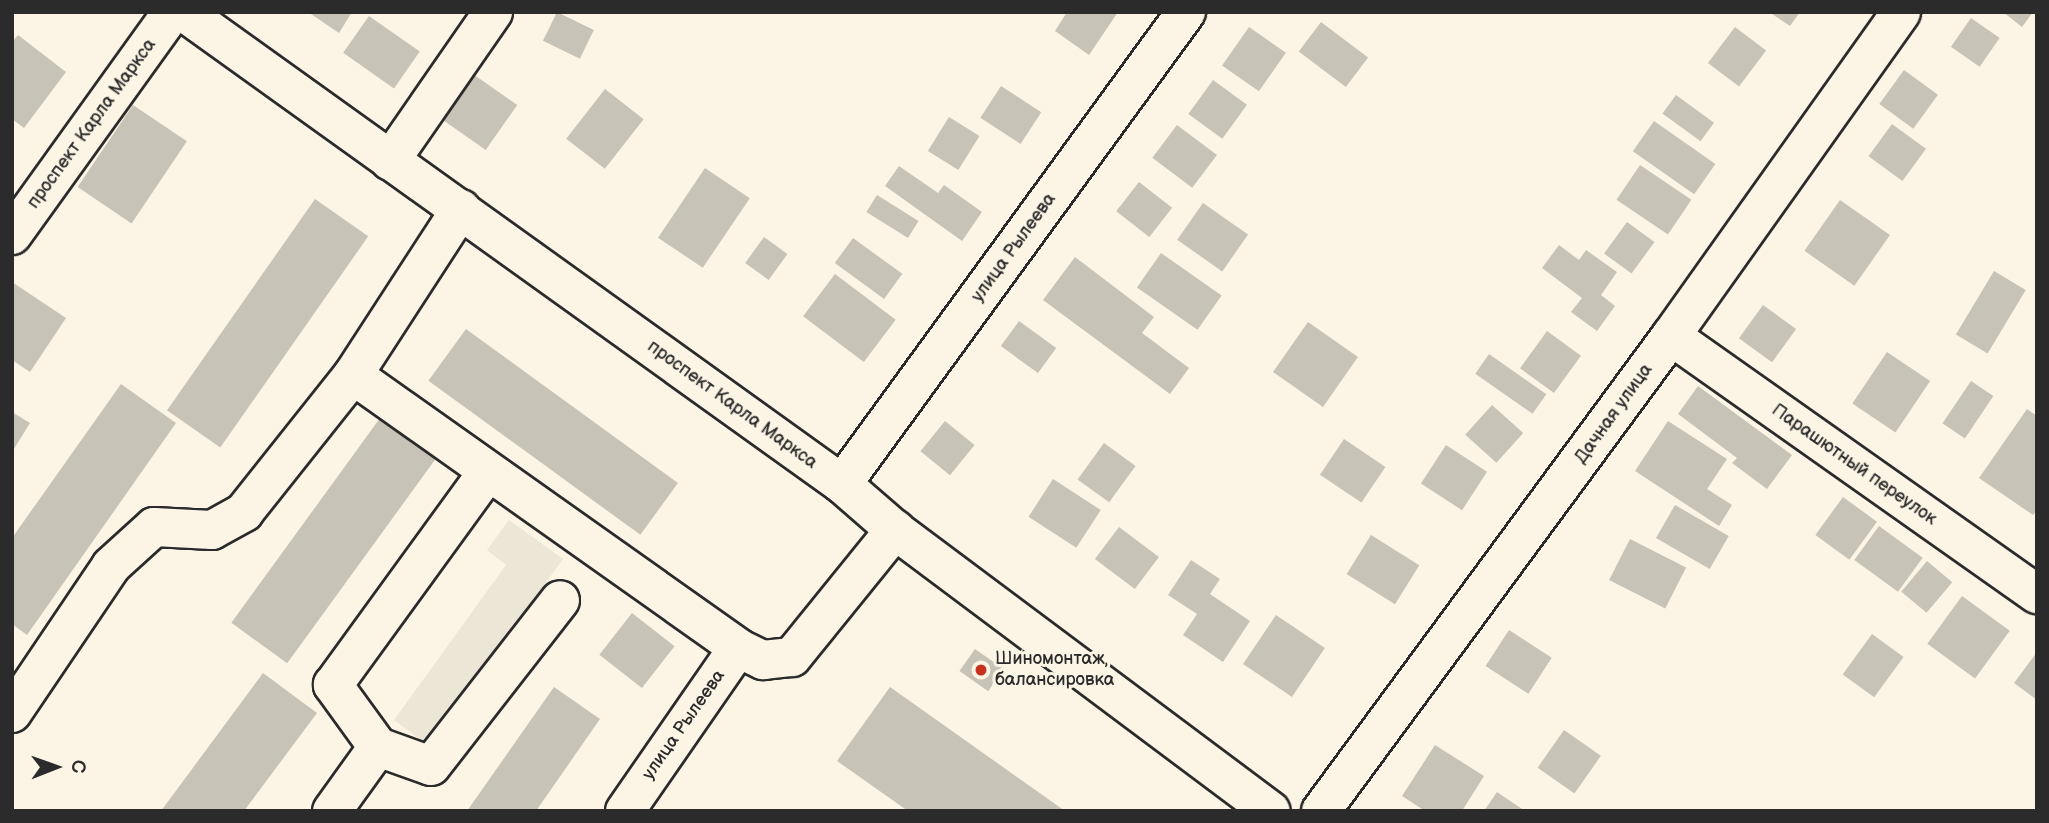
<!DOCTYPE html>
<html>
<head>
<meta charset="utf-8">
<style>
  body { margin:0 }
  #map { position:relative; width:2049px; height:823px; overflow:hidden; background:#fcf5e5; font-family:"Balsamiq Sans",sans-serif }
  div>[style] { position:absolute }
  .built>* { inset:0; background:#ece6d7 }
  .building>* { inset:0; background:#c8c3b7; transform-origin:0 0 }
  .roads { filter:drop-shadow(2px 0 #2b2b2b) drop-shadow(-2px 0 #2b2b2b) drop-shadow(0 2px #2b2b2b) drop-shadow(0 -2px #2b2b2b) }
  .minor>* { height:38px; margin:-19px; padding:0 19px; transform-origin:19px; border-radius:19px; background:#fcf5e5 }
  .dots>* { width:19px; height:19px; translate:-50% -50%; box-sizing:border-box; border:4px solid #fcf5e5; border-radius:50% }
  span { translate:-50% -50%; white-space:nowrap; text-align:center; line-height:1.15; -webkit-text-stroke:6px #fcf5e5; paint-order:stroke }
  .street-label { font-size:18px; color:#2b2b2b }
  .poi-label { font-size:18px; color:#2b2b2b }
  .left { translate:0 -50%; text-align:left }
  .frame { position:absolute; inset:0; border:14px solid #2b2b2b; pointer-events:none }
  .north { position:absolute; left:21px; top:732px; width:70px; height:70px; -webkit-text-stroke:5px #fcf5e5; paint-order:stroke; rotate:89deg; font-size:19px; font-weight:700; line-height:28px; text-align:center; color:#2b2b2b }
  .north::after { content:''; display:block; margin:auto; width:24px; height:32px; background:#2b2b2b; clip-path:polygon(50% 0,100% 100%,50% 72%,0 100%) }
</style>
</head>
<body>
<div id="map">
  <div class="built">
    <div style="clip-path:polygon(509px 520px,563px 559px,428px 745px,394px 720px,506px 565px,487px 550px)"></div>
  </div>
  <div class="building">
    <div style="clip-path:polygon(308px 12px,352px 12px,339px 33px)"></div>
    <div style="left:557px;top:12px;width:41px;height:32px;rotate:26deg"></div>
    <div style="clip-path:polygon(1067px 12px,1118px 12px,1089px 55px,1055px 31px)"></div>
    <div style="clip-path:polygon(1769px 12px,1800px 12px,1790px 26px)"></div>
    <div style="clip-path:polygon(2003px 12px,2033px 12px,2022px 27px)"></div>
    <div style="left:369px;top:16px;width:62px;height:45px;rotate:35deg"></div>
    <div style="left:1971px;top:18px;width:35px;height:35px;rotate:35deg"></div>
    <div style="left:1321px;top:22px;width:59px;height:37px;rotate:37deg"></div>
    <div style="left:1249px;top:27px;width:45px;height:47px;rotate:35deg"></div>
    <div style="left:1735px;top:27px;width:39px;height:45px;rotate:37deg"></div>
    <div style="clip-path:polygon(18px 35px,66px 72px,24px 128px,12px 119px,12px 42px)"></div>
    <div style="left:1904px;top:70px;width:42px;height:42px;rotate:36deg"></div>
    <div style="left:473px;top:74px;width:54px;height:55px;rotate:35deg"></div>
    <div style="left:1213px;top:80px;width:42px;height:42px;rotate:36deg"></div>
    <div style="left:1001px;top:86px;width:48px;height:38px;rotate:33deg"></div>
    <div style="left:605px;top:89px;width:49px;height:63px;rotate:38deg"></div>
    <div style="left:1676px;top:95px;width:47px;height:23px;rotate:36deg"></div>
    <div style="left:133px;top:105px;width:65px;height:99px;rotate:34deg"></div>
    <div style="left:949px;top:117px;width:36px;height:40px;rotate:32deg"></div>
    <div style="left:1654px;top:121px;width:75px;height:37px;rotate:35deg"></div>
    <div style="left:1892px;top:124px;width:42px;height:40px;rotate:36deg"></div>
    <div style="left:1177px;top:125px;width:50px;height:41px;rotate:37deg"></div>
    <div style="left:1640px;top:165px;width:62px;height:42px;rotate:34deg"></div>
    <div style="clip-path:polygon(899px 166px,938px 193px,944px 185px,982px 212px,962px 241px,885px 186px)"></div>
    <div style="left:705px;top:168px;width:54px;height:84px;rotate:34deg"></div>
    <div style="left:1139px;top:182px;width:42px;height:37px;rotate:38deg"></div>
    <div style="left:877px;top:195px;width:49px;height:20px;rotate:32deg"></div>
    <div style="left:315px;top:199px;width:65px;height:258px;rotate:35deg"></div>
    <div style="left:1840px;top:200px;width:61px;height:62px;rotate:35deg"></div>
    <div style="left:1203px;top:203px;width:55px;height:45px;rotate:35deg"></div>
    <div style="left:1627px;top:222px;width:34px;height:39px;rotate:36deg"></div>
    <div style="left:764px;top:237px;width:29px;height:32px;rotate:36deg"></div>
    <div style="left:853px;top:238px;width:61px;height:31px;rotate:36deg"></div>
    <div style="clip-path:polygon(1559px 245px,1579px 260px,1586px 250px,1617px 272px,1601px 295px,1615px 306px,1597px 331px,1571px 312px,1582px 298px,1542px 268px)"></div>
    <div style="left:1161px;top:253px;width:74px;height:42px;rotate:35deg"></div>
    <div style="clip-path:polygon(1075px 257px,1154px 317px,1142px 333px,1189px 368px,1170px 394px,1043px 300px)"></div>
    <div style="left:1994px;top:271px;width:37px;height:74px;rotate:31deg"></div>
    <div style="left:835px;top:274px;width:76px;height:53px;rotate:37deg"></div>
    <div style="clip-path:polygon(12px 282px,66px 318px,30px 372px,12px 360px)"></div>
    <div style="left:1763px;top:305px;width:41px;height:41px;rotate:36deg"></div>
    <div style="left:1019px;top:321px;width:46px;height:31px;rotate:36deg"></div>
    <div style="left:1308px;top:322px;width:61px;height:61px;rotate:35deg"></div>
    <div style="left:466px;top:329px;width:262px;height:64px;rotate:36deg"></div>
    <div style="left:1547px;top:331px;width:42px;height:46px;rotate:36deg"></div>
    <div style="left:1887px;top:352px;width:52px;height:62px;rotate:34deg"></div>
    <div style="left:1489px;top:354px;width:70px;height:24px;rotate:35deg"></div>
    <div style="left:1971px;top:381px;width:27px;height:51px;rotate:34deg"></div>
    <div style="clip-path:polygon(121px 384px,176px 423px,27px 635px,12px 624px,12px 538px)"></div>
    <div style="clip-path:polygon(1698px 386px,1792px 455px,1767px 489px,1732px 463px,1737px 458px,1678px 414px)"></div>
    <div style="left:1492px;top:405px;width:42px;height:40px;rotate:42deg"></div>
    <div style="clip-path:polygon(2027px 409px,2037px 416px,2037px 510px,2033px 515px,1979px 478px)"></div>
    <div style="clip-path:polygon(12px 412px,30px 423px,12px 452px)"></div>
    <div style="left:383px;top:414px;width:69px;height:258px;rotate:36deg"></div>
    <div style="left:945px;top:421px;width:38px;height:39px;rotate:39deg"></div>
    <div style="clip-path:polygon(1668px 421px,1727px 459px,1707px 489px,1732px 505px,1719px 526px,1635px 471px)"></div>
    <div style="left:1344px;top:439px;width:50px;height:43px;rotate:34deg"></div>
    <div style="left:1104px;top:443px;width:39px;height:45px;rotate:36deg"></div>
    <div style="left:1446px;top:445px;width:49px;height:46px;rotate:33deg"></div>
    <div style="left:1053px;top:479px;width:57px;height:45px;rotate:33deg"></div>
    <div style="left:1843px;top:497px;width:42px;height:47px;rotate:36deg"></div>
    <div style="left:1675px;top:505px;width:62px;height:38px;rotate:30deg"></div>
    <div style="left:1879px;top:526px;width:54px;height:42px;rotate:36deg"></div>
    <div style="left:1119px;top:527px;width:50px;height:40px;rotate:37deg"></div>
    <div style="left:1371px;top:535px;width:57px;height:46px;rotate:32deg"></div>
    <div style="left:1630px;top:539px;width:63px;height:46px;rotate:27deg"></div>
    <div style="clip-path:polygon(1191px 560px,1220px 579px,1210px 594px,1250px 621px,1223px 662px,1183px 635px,1197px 614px,1168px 595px)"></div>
    <div style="left:1927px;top:561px;width:33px;height:40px;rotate:40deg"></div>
    <div style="left:1962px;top:596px;width:59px;height:59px;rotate:36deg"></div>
    <div style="left:632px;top:613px;width:54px;height:53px;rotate:38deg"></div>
    <div style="left:1276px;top:615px;width:59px;height:59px;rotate:34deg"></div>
    <div style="left:1509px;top:630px;width:51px;height:43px;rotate:33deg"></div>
    <div style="left:1872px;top:634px;width:39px;height:50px;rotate:36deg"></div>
    <div style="left:975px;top:649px;width:35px;height:27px;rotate:35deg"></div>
    <div style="clip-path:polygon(2037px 652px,2037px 700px,2014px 683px)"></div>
    <div style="clip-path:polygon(263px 673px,317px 713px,244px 811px,161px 811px)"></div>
    <div style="clip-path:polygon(554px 687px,600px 719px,536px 811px,467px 811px)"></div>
    <div style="clip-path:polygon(890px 687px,1065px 811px,908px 811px,837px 761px)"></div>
    <div style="left:1564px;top:730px;width:45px;height:46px;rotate:35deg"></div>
    <div style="clip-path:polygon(1435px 745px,1484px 776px,1462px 811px,1425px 811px,1402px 796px)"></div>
    <div style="clip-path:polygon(1497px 792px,1525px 811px,1484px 811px)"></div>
  </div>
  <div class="roads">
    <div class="minor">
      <div style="left:184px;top:12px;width:810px;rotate:35.65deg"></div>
      <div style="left:842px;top:484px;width:70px;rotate:41deg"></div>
      <div style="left:895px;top:530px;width:469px;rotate:36.8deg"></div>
      <div style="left:390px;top:161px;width:181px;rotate:-55.3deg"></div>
      <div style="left:12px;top:235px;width:274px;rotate:-54.3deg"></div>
      <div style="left:1671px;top:336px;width:448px;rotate:35.2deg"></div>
      <div style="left:353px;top:375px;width:472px;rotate:35.3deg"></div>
      <div style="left:842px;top:484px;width:584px;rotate:-53.91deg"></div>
      <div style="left:12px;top:713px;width:177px;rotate:-56deg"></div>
      <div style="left:111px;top:566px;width:58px;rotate:-42.2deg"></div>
      <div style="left:154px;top:527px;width:58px;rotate:3deg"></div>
      <div style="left:212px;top:530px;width:37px;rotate:-29deg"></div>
      <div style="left:244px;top:512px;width:175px;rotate:-51.5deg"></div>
      <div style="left:353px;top:375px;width:198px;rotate:-57deg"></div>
      <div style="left:378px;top:747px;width:56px;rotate:19.7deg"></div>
      <div style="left:431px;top:766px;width:210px;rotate:-52.1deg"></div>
      <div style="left:332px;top:811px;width:79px;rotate:-54.3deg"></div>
      <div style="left:378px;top:747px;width:77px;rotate:-126deg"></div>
      <div style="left:333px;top:685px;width:262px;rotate:-54deg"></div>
      <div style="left:625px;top:811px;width:198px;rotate:-55.3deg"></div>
      <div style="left:738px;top:648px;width:28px;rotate:26deg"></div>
      <div style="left:763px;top:660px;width:29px;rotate:-6deg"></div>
      <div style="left:792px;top:657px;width:164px;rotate:-51deg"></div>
      <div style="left:1321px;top:811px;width:590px;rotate:-53.62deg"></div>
      <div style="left:1671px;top:336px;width:397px;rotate:-54.6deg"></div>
    </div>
  </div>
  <div class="dots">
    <div style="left:981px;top:670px;background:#c8321e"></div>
  </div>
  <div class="street-label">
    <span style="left:92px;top:124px;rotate:-54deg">проспект Карла Маркса</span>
    <span style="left:1014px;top:248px;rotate:-54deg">улица Рылеева</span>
    <span style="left:732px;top:405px;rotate:36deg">проспект Карла Маркса</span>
    <span style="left:1614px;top:414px;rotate:-54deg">Дачная улица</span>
    <span style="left:1854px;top:465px;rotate:35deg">Парашютный переулок</span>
    <span style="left:684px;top:725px;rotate:-55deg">улица Рылеева</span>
  </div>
  <div class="poi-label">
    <span class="left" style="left:995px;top:670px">Шиномонтаж,<br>балансировка</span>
  </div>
  <div class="frame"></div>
  <div class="north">С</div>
</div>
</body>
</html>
